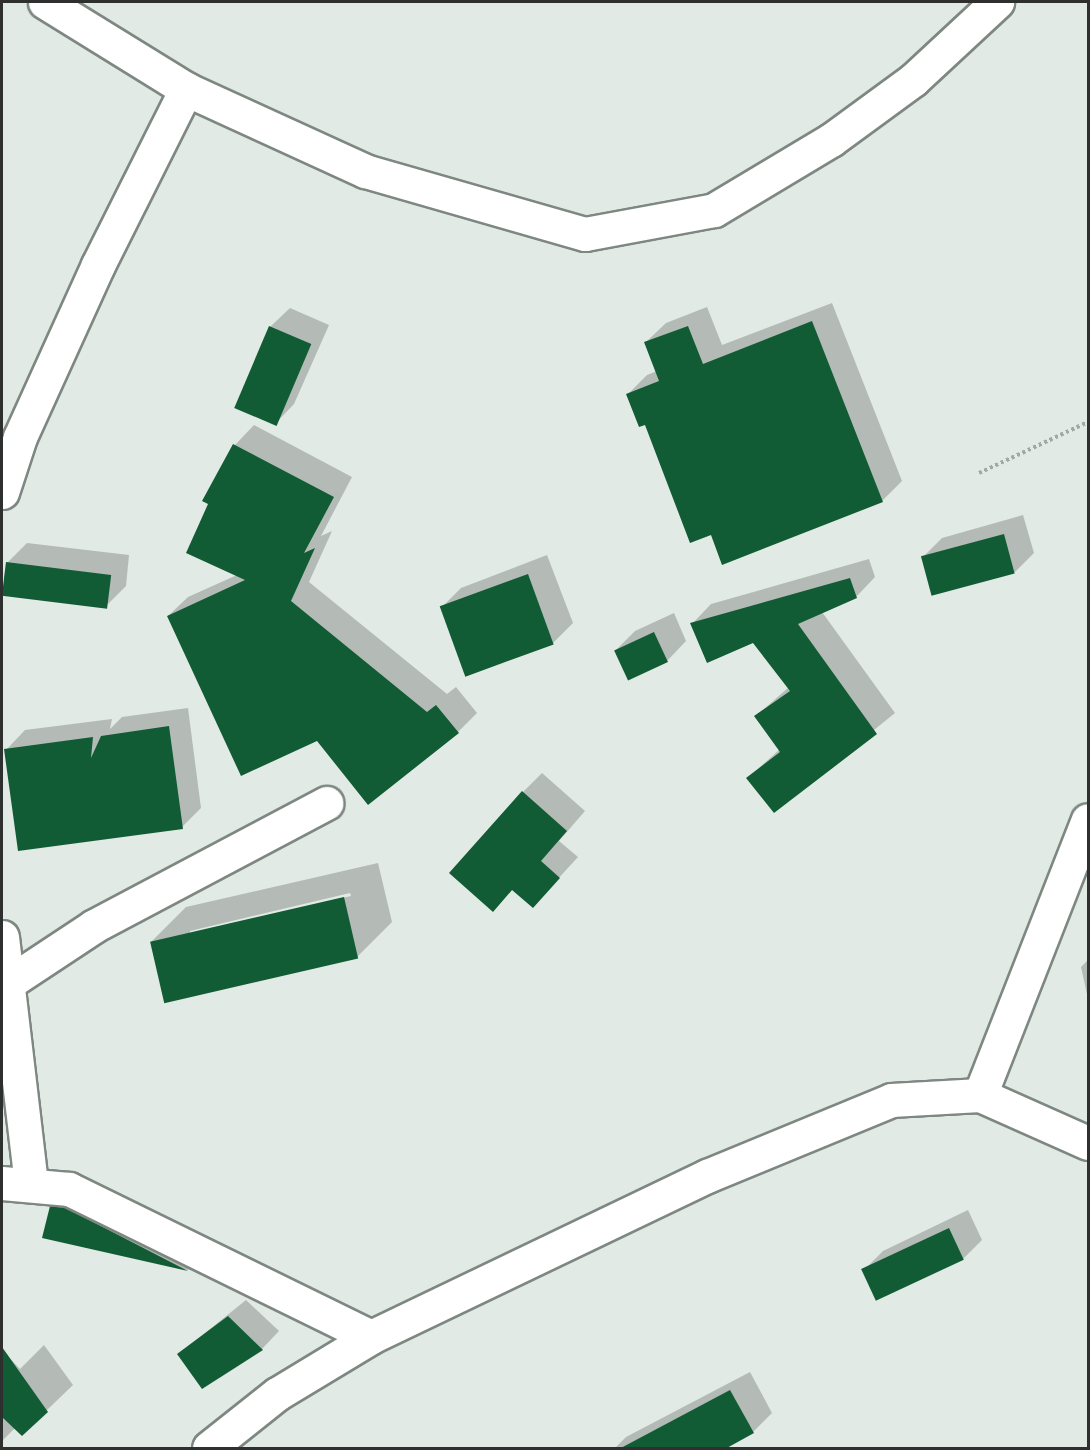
<!DOCTYPE html>
<html>
<head>
<meta charset="utf-8">
<style>
  body { margin:0 }
  #map { position:relative; width:1090px; height:1450px; overflow:hidden; background:#e1eae4; font-family:"Alegreya Sans",sans-serif }
  div>[style] { position:absolute }
  .shadow>* { inset:0; background:#0003 }
  .building>* { inset:0; background:#115c35; transform-origin:0 0 }
  .path>* { height:4px; margin-top:-2px; transform-origin:0; background:repeating-linear-gradient(90deg,#a2a9a5 0 3px,transparent 0 6px) }
  .roads { filter:drop-shadow(2px 0 #7e8781) drop-shadow(-2px 0 #7e8781) drop-shadow(0 2px #7e8781) drop-shadow(0 -2px #7e8781) }
  .minor>* { height:33px; margin:-16.5px; padding:0 16.5px; transform-origin:16.5px; border-radius:16.5px; background:#fff }
  span { translate:-50% -50%; white-space:nowrap; text-align:center; line-height:1.15; -webkit-text-stroke:6px #fff; paint-order:stroke }
  .frame { position:absolute; inset:0; border:3px solid #2d302e; pointer-events:none }
</style>
</head>
<body>
<div id="map">
  <div class="shadow">
    <div style="clip-path:polygon(832px 303px,902px 481px,882px 501px,712px 533px,628px 394px,647px 375px,657px 371px,646px 342px,666px 323px,707px 307px,722px 345px)"></div>
    <div style="clip-path:polygon(290px 308px,329px 325px,294px 404px,275px 424px,270px 327px)"></div>
    <div style="clip-path:polygon(254px 425px,352px 477px,321px 536px,332px 531px,309px 582px,447px 694px,456px 687px,477px 713px,458px 732px,168px 616px,188px 597px,237px 575px,210px 504px,204px 501px,235px 445px)"></div>
    <div style="clip-path:polygon(1023px 515px,1034px 553px,1014px 573px,922px 558px,942px 538px)"></div>
    <div style="clip-path:polygon(27px 543px,129px 555px,126px 586px,107px 605px,7px 563px)"></div>
    <div style="clip-path:polygon(547px 555px,573px 623px,553px 643px,442px 607px,461px 588px)"></div>
    <div style="clip-path:polygon(869px 559px,875px 577px,856px 597px,822px 612px,895px 713px,774px 811px,748px 778px,780px 749px,756px 716px,789px 687px,754px 641px,692px 624px,711px 604px)"></div>
    <div style="clip-path:polygon(674px 613px,686px 641px,667px 661px,616px 650px,635px 631px)"></div>
    <div style="clip-path:polygon(188px 708px,201px 808px,182px 827px,6px 750px,25px 730px,112px 719px,110px 729px,122px 717px)"></div>
    <div style="clip-path:polygon(542px 773px,585px 811px,559px 841px,578px 857px,533px 906px,513px 889px,493px 910px,523px 792px)"></div>
    <div style="clip-path:polygon(evenodd,378px 863px,392px 922px,357px 957px,151px 942px,186px 907px,378px 863px,350px 893px,351px 896px,190px 934px,190px 931px,350px 893px)"></div>
    <div style="clip-path:polygon(1088px 960px,1088px 999px,1081px 967px)"></div>
    <div style="clip-path:polygon(61px 1197px,196px 1261px,188px 1270px,44px 1236px,51px 1207px)"></div>
    <div style="clip-path:polygon(968px 1210px,982px 1240px,963px 1259px,864px 1270px,883px 1251px)"></div>
    <div style="clip-path:polygon(246px 1300px,279px 1331px,262px 1349px,202px 1387px,179px 1354px)"></div>
    <div style="clip-path:polygon(44px 1345px,73px 1385px,22px 1434px,15px 1428px,2px 1441px,2px 1350px,20px 1369px)"></div>
    <div style="clip-path:polygon(750px 1372px,772px 1413px,753px 1432px,722px 1448px,615px 1448px,626px 1437px)"></div>
  </div>
  <div class="building">
    <div style="clip-path:polygon(812px 321px,883px 502px,722px 565px,711px 535px,690px 543px,645px 425px,639px 427px,626px 394px,659px 381px,644px 342px,688px 326px,703px 364px)"></div>
    <div style="left:269px;top:326px;width:46px;height:89px;rotate:23deg"></div>
    <div style="clip-path:polygon(233px 444px,334px 497px,304px 553px,315px 548px,291px 601px,427px 712px,436px 705px,459px 733px,368px 805px,317px 741px,241px 776px,167px 616px,245px 580px,186px 553px,208px 504px,202px 501px)"></div>
    <div style="left:1004px;top:534px;width:41px;height:86px;rotate:75deg"></div>
    <div style="left:6px;top:562px;width:106px;height:34px;rotate:7deg"></div>
    <div style="left:528px;top:574px;width:75px;height:94px;rotate:70deg"></div>
    <div style="clip-path:polygon(850px 578px,857px 598px,798px 624px,877px 734px,774px 813px,746px 778px,780px 752px,754px 716px,790px 691px,753px 643px,707px 663px,690px 623px)"></div>
    <div style="left:654px;top:632px;width:33px;height:44px;rotate:65deg"></div>
    <div style="clip-path:polygon(169px 726px,183px 829px,18px 851px,4px 749px,93px 737px,91px 758px,101px 736px)"></div>
    <div style="clip-path:polygon(522px 791px,567px 831px,541px 861px,560px 878px,533px 908px,512px 890px,493px 912px,449px 873px)"></div>
    <div style="left:344px;top:897px;width:63px;height:199px;rotate:77deg"></div>
    <div style="clip-path:polygon(50px 1206px,64px 1207px,188px 1271px,42px 1238px)"></div>
    <div style="left:949px;top:1228px;width:35px;height:97px;rotate:65deg"></div>
    <div style="clip-path:polygon(228px 1316px,263px 1350px,202px 1389px,177px 1354px)"></div>
    <div style="clip-path:polygon(2px 1347px,48px 1412px,22px 1436px,2px 1417px)"></div>
    <div style="clip-path:polygon(730px 1390px,754px 1433px,725px 1449px,619px 1449px)"></div>
  </div>
  <div class="path">
    <div style="left:979px;top:473px;width:120px;rotate:-25.1deg"></div>
  </div>
  <div class="roads">
    <div class="minor">
      <div style="left:45px;top:2px;width:166px;rotate:31.7deg"></div>
      <div style="left:186px;top:89px;width:197px;rotate:24.6deg"></div>
      <div style="left:365px;top:171px;width:229px;rotate:16deg"></div>
      <div style="left:585px;top:234px;width:131px;rotate:-10.5deg"></div>
      <div style="left:714px;top:210px;width:136px;rotate:-30.9deg"></div>
      <div style="left:831px;top:140px;width:102px;rotate:-36.2deg"></div>
      <div style="left:913px;top:80px;width:115px;rotate:-42.9deg"></div>
      <div style="left:2px;top:492px;width:58px;rotate:-71.9deg"></div>
      <div style="left:20px;top:437px;width:189px;rotate:-65.6deg"></div>
      <div style="left:98px;top:265px;width:197px;rotate:-63.4deg"></div>
      <div style="left:2px;top:937px;width:249px;rotate:83.3deg"></div>
      <div style="left:8px;top:983px;width:103px;rotate:-33.5deg"></div>
      <div style="left:94px;top:926px;width:263px;rotate:-27.9deg"></div>
      <div style="left:980px;top:1095px;width:295px;rotate:-68.6deg"></div>
      <div style="left:2px;top:1183px;width:67px;rotate:5.1deg"></div>
      <div style="left:69px;top:1189px;width:336px;rotate:26.1deg"></div>
      <div style="left:209px;top:1448px;width:87px;rotate:-38.5deg"></div>
      <div style="left:277px;top:1394px;width:110px;rotate:-31.2deg"></div>
      <div style="left:371px;top:1337px;width:373px;rotate:-25.6deg"></div>
      <div style="left:707px;top:1176px;width:199px;rotate:-22.4deg"></div>
      <div style="left:891px;top:1100px;width:89px;rotate:-3.2deg"></div>
      <div style="left:980px;top:1095px;width:118px;rotate:24deg"></div>
    </div>
  </div>
  <div class="frame"></div>
</div>
</body>
</html>
